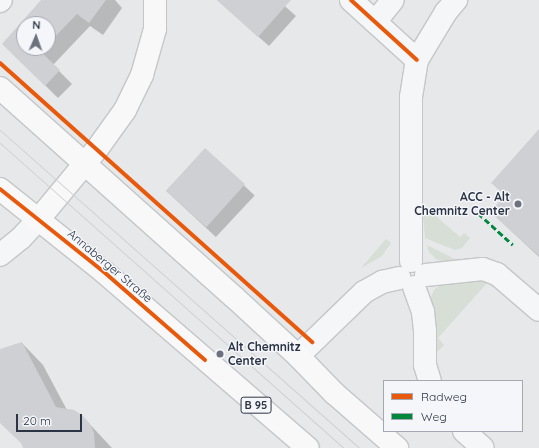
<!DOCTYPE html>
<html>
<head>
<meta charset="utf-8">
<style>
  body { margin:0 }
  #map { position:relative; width:539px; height:448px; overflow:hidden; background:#e6e8ea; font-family:Quicksand,sans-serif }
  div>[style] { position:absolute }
  .green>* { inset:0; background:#d6ded6 }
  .shadow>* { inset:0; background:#0003; transform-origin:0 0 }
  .building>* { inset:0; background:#ced0d3; transform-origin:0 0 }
  .roads { filter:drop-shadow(1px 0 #c4c6c8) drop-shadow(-1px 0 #c4c6c8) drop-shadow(0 1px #c4c6c8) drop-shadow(0 -1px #c4c6c8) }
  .minor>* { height:22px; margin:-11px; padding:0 11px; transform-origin:11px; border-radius:11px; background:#f5f6f7 }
  .major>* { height:22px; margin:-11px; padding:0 11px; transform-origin:11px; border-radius:11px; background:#f8f8f8 }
  .tram>* { height:1px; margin:-0.5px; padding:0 0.5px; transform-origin:0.5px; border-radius:0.5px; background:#cecfd2 }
  .quiet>* { height:3px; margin-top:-1.5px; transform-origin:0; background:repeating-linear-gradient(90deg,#00873e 0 6px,transparent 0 9px) }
  .cycleway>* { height:4px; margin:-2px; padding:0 2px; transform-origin:2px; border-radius:2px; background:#e8590c }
  .dots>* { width:11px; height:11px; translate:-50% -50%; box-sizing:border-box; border:2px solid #f4f6f9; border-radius:50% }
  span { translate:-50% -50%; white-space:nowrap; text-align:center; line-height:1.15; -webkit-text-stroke:3px #f4f6f9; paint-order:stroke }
  .shield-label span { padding:1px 3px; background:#f4f6f9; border:1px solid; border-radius:3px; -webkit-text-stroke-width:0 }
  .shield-label { font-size:11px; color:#2b3445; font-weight:700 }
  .poi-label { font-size:12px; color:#2b3445; font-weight:700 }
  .right { translate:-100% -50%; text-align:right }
  .left { translate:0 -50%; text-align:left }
  .street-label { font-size:12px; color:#2b3445 }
  .legend { position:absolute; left:383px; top:380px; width:140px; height:52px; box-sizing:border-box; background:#f4f6f9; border:1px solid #a4a8b1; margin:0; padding:5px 7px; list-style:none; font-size:12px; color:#2b3445 }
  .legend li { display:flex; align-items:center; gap:8px; height:20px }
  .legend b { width:20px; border:1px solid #a4a8b1 }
  .north { position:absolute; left:16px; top:16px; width:40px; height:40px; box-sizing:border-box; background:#f4f6f9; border:1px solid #a4a8b1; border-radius:50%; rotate:2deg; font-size:11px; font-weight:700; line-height:16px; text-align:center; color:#2b3445 }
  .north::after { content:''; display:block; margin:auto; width:14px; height:18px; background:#6c737f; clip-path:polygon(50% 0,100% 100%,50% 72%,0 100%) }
  .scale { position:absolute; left:16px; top:414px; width:66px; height:18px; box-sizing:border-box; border:2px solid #2b3445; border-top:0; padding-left:5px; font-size:12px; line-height:14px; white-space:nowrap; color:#2b3445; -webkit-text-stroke:3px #f4f6f9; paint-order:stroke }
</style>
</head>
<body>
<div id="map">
  <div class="green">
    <div style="clip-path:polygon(422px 204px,460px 237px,464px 233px,470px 238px,462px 248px,455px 250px,425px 238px)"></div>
    <div style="clip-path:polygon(386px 239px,391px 243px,382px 256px,361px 268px)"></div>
    <div style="clip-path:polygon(427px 245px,463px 263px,445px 262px,436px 259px,429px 252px)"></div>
    <div style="clip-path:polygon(486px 278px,496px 287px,494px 288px,487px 283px,438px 338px,444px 345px,437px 352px,435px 349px,429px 302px,434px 290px,442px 283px)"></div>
  </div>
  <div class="shadow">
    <div style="clip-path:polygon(evenodd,51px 0,115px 0,122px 8px,103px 35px,90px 26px,53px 65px,72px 84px,58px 98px,3px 44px,33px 11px,51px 0,24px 24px,48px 24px,48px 48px,24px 48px,24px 24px)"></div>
    <div style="clip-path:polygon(217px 0,278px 0,296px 16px,269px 46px)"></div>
    <div style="clip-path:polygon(539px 130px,539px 257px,491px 212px,506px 196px,492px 183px)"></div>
    <div style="left:205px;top:149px;width:68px;height:57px;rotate:43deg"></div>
    <div style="clip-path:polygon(22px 343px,43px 365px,67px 410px,83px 417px,112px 448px,27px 448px,0 422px,0 350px)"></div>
  </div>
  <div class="building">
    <div style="clip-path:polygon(41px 0,106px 0,89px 23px,77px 14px,48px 44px,48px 24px,24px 24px,24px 48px,44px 48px,40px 51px,60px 70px,45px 86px,2px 44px)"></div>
    <div style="clip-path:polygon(217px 0,291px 0,258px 37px)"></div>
    <div style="clip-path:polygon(539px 129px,539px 256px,490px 212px,505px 195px,491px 183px)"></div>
    <div style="left:205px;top:148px;width:54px;height:58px;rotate:42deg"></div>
    <div style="clip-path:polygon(22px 342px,56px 407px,74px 410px,83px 416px,90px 424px,94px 433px,95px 448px,23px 448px,21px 443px,0 423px,0 349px)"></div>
  </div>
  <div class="roads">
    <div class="minor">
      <div style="left:351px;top:0;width:89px;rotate:42.3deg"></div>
      <div style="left:0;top:1px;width:1px;rotate:-45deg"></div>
      <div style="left:375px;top:22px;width:28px;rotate:-51deg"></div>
      <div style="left:0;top:255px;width:27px;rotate:-39deg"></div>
      <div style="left:21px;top:238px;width:25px;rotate:-47deg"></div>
      <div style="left:411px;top:261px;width:164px;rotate:-90deg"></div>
      <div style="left:411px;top:97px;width:37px;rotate:-81deg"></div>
      <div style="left:417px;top:60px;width:56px;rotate:-58.9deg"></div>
      <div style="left:446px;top:12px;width:16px;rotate:-50deg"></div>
      <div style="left:426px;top:275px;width:57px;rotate:-6deg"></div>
      <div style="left:483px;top:269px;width:15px;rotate:20deg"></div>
      <div style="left:497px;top:274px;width:55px;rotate:40.6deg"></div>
      <div style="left:414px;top:287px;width:27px;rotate:70deg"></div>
      <div style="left:423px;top:312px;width:19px;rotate:84deg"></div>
      <div style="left:425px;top:331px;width:34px;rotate:90deg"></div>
      <div style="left:425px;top:365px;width:17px;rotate:73deg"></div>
      <div style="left:298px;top:356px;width:92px;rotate:-44.1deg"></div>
      <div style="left:364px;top:292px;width:21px;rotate:-29deg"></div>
      <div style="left:382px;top:282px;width:18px;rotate:-13deg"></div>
      <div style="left:464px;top:431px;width:25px;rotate:42deg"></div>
    </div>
    <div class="major">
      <div style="left:0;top:88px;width:314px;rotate:41.8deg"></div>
      <div style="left:234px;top:297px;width:87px;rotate:42.7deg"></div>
      <div style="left:298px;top:356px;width:52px;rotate:45.8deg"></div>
      <div style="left:334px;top:393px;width:84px;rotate:41.1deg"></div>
      <div style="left:0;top:189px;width:133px;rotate:38.6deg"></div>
      <div style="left:104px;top:272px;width:269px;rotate:40.8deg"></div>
      <div style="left:38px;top:220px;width:92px;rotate:-50.3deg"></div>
      <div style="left:97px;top:149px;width:48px;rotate:-54.3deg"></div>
      <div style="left:125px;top:110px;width:39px;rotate:-64deg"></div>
      <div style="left:142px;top:75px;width:48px;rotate:-74.2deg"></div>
      <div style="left:155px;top:29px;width:29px;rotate:-90deg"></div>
    </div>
  </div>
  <div class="tram">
    <div style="left:0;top:130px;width:480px;rotate:41.5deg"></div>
    <div style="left:0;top:143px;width:459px;rotate:41.6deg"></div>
  </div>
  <div class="quiet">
    <div style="left:478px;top:213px;width:47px;rotate:42.4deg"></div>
  </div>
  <div class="cycleway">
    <div style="left:351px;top:0;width:89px;rotate:42.3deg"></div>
    <div style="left:0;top:63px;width:419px;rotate:41.8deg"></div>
    <div style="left:0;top:189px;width:133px;rotate:38.6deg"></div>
    <div style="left:104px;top:272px;width:134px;rotate:41.1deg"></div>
  </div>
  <div class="dots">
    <div style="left:518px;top:204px;background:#6c737f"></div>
    <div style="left:220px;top:354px;background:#6c737f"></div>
  </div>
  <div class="shield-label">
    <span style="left:256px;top:405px">B 95</span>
  </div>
  <div class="poi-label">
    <span class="right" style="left:510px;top:204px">ACC - Alt<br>Chemnitz Center</span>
    <span class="left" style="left:228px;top:354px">Alt Chemnitz<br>Center</span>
  </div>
  <div class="street-label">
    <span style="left:110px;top:266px;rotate:40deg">Annaberger Straße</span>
  </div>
  <ul class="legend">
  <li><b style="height:5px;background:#e8590c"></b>Radweg</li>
  <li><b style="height:5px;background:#00873e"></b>Weg</li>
  </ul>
  <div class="north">N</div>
  <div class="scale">20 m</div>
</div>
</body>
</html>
